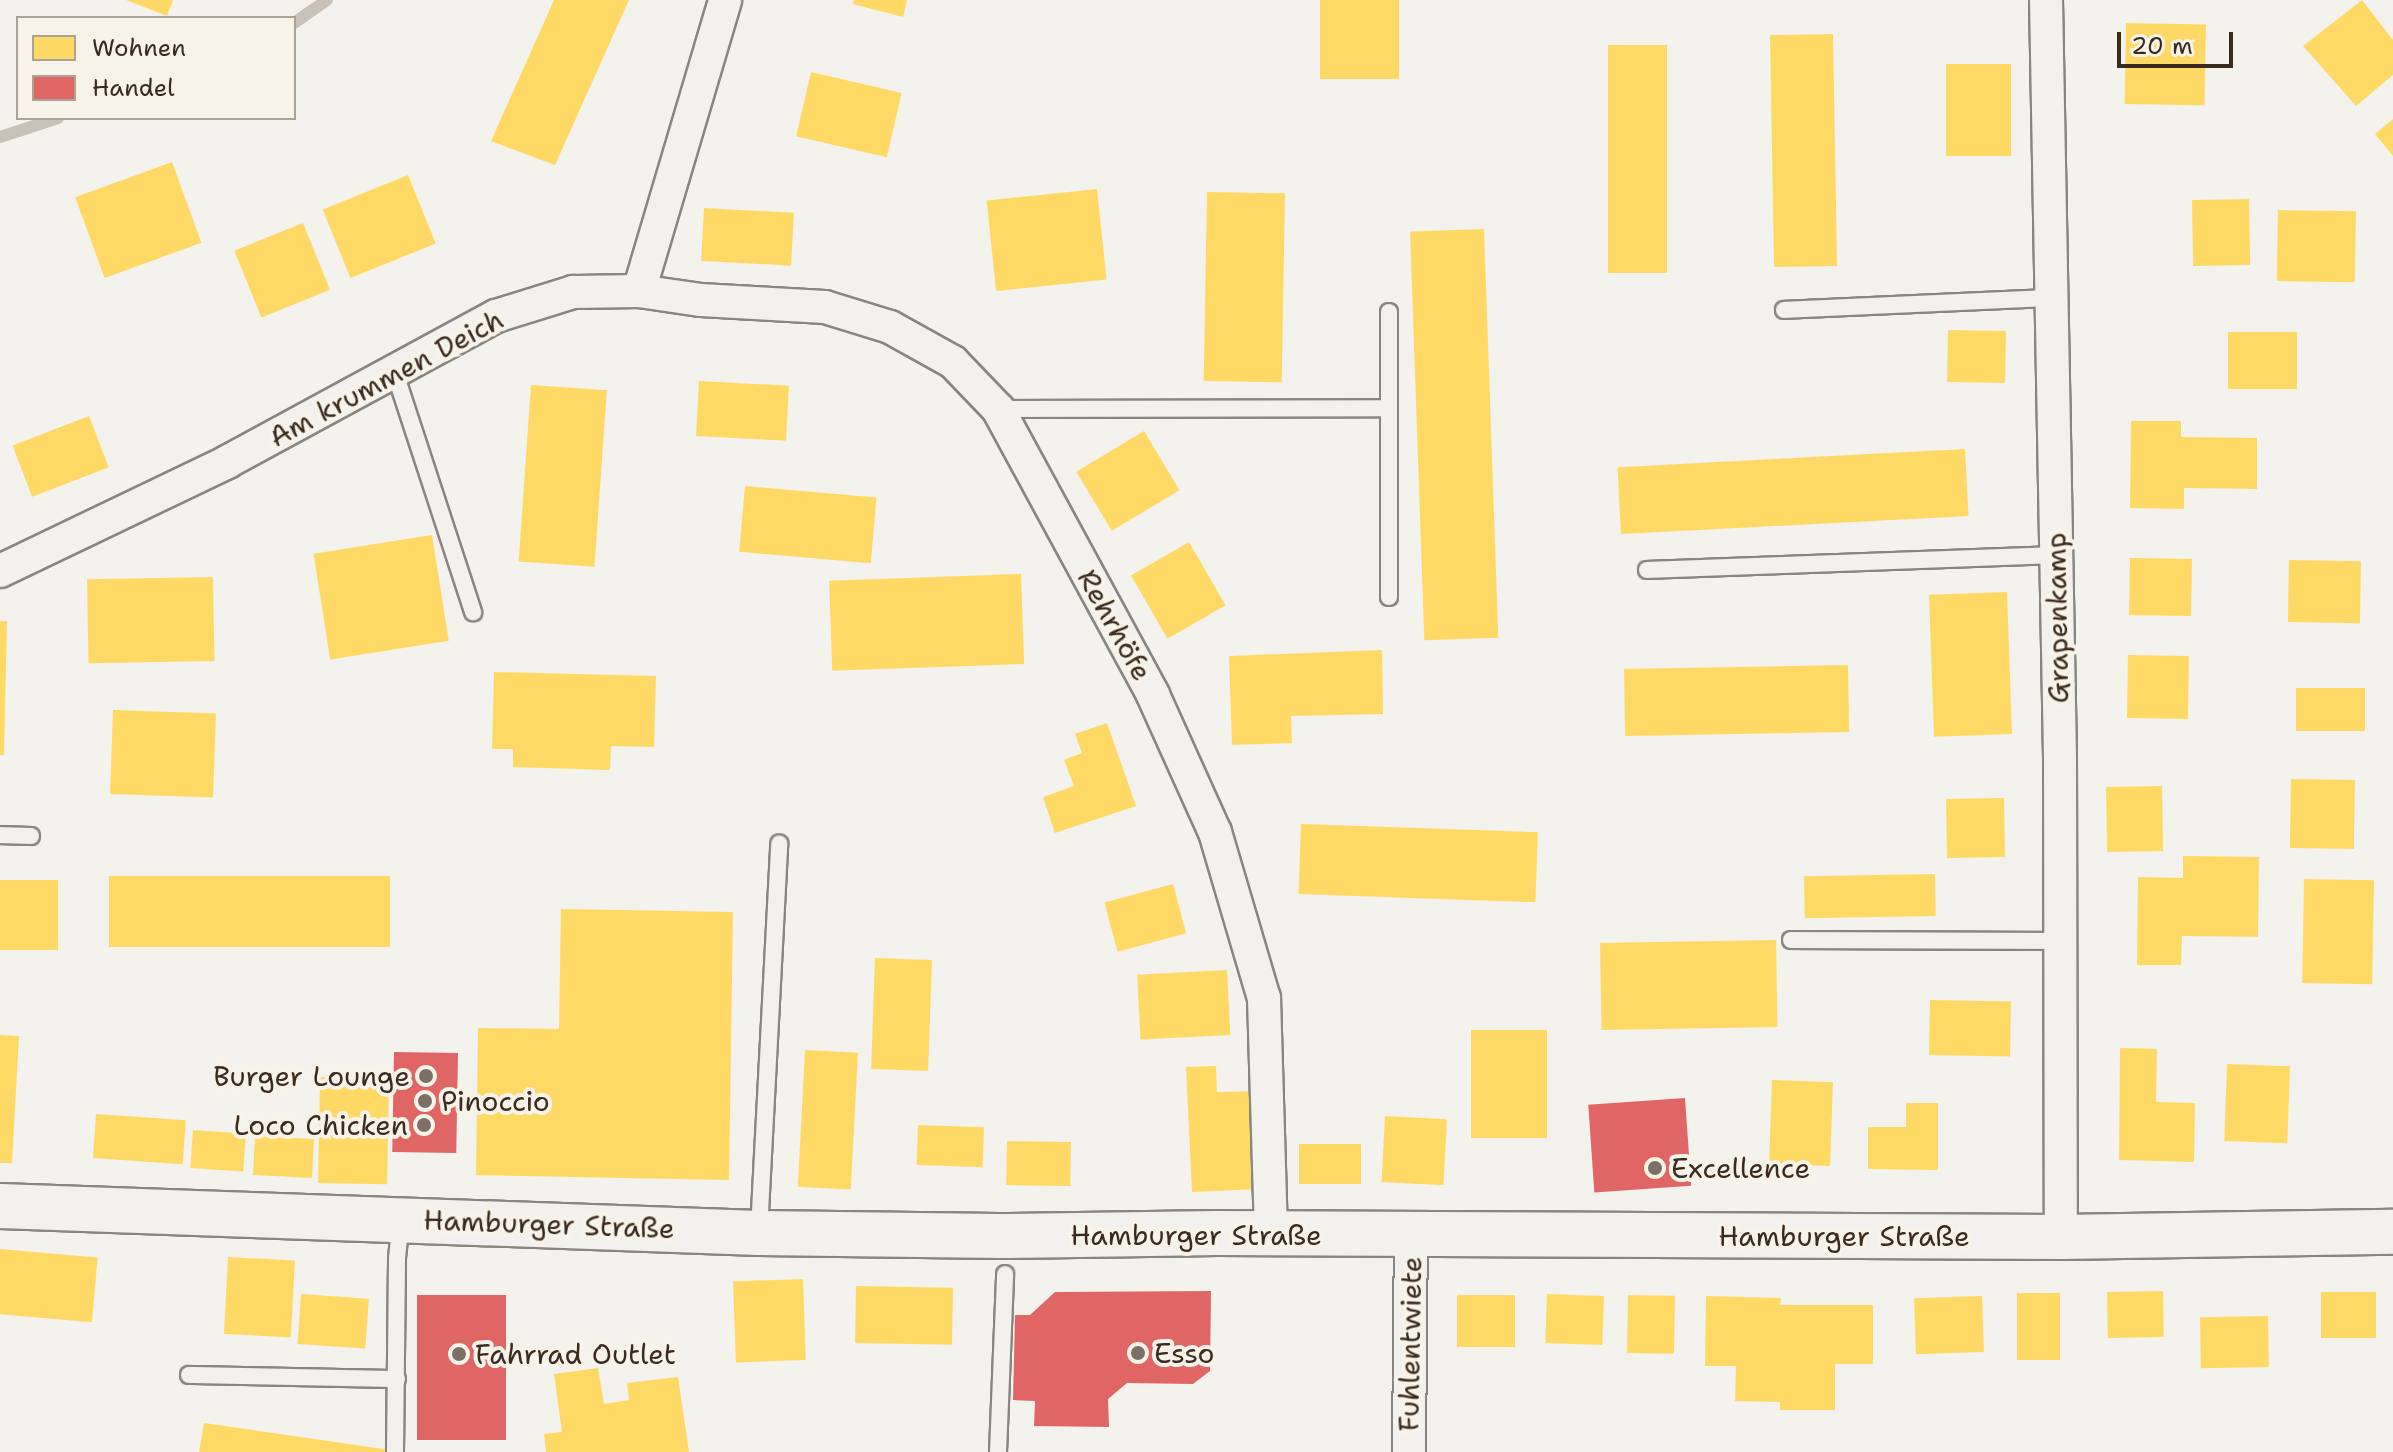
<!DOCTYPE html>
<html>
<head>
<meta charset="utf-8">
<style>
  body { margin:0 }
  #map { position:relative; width:2393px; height:1452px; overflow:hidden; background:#f4f2ec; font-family:"Shantell Sans",sans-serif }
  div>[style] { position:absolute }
  .homes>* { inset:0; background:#ffd966; transform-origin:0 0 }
  .shops>* { inset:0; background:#e06666; transform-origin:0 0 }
  .stream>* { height:12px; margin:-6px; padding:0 6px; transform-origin:6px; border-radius:6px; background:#c7c1b7 }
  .roads { filter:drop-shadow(2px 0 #898580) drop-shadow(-2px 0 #898580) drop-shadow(0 2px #898580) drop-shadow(0 -2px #898580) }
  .service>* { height:16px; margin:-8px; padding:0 8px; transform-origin:8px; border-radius:8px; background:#f2f1ed }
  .minor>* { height:32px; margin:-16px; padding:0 16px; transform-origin:16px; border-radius:16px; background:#f2f1ed }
  .secondary>* { height:44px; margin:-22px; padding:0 22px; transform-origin:22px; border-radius:22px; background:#f2f1ed }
  .dots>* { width:22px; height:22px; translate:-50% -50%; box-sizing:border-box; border:4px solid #f7f3e8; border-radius:50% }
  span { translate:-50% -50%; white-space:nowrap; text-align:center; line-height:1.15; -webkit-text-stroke:8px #f7f3e8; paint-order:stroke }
  .street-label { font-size:28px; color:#3b2a1e }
  .poi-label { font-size:28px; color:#3b2a1e }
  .right { translate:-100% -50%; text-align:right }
  .left { translate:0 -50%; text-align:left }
  .legend { position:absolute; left:16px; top:16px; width:280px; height:104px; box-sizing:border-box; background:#f7f3e8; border:2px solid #aca397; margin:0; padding:10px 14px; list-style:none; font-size:24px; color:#3b2a1e }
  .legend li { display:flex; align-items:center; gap:16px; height:40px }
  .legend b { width:40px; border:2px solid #aca397 }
  .scale { position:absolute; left:2117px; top:32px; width:116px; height:36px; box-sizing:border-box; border:4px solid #3b2a1e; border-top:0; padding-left:10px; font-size:24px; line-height:28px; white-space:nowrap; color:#3b2a1e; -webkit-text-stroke:6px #f7f3e8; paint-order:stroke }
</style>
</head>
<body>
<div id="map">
  <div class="homes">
    <div style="clip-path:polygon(126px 0,173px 0,167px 16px)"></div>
    <div style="clip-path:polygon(554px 0,629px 0,555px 165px,491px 141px)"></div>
    <div style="clip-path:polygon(854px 0,907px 0,903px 17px,853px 4px)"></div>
    <div style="left:1320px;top:0;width:79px;height:79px"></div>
    <div style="clip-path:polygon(2362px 0,2393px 40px,2393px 75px,2356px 106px,2303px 46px)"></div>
    <div style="left:2126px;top:23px;width:80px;height:81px;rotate:1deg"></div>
    <div style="left:1833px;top:34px;width:232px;height:63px;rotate:89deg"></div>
    <div style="left:1608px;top:45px;width:59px;height:228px"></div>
    <div style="left:1946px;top:64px;width:65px;height:92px"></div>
    <div style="left:811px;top:72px;width:93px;height:66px;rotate:13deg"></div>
    <div style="clip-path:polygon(2393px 119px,2393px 156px,2375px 134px)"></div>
    <div style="left:172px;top:162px;width:86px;height:103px;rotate:70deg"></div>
    <div style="left:408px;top:175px;width:74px;height:92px;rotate:68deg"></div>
    <div style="left:1097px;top:189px;width:91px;height:111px;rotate:84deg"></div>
    <div style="left:1207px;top:192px;width:78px;height:189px;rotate:1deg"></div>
    <div style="left:2249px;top:199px;width:66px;height:57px;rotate:89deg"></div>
    <div style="left:704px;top:208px;width:90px;height:53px;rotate:3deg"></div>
    <div style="left:2278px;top:210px;width:78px;height:71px;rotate:1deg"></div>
    <div style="left:303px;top:223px;width:72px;height:74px;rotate:68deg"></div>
    <div style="left:1484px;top:229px;width:409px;height:74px;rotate:88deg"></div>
    <div style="left:1948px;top:330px;width:58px;height:52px;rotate:1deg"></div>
    <div style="left:2297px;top:332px;width:57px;height:69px;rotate:90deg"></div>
    <div style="left:699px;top:381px;width:90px;height:55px;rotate:3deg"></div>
    <div style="left:531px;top:385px;width:76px;height:177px;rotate:4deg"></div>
    <div style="left:89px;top:416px;width:55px;height:82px;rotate:69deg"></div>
    <div style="clip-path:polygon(2131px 421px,2181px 421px,2181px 437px,2257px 438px,2257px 489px,2184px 488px,2184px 509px,2130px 508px)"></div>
    <div style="left:1144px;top:431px;width:69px;height:79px;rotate:59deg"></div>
    <div style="left:1965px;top:449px;width:67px;height:348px;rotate:87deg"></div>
    <div style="left:745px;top:486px;width:132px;height:66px;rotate:5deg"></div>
    <div style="left:432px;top:535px;width:107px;height:120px;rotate:81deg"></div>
    <div style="left:1189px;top:542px;width:73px;height:67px;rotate:60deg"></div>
    <div style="left:2130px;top:558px;width:62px;height:57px;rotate:1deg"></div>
    <div style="left:2289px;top:560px;width:72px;height:62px;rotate:1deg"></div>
    <div style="left:1021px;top:574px;width:90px;height:192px;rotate:88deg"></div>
    <div style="left:213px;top:577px;width:84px;height:126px;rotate:89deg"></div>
    <div style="left:2007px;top:592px;width:142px;height:78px;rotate:88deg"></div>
    <div style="clip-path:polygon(0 621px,7px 621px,4px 755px,0 755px)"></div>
    <div style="clip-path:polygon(1382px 650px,1383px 714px,1291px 716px,1292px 743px,1232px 745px,1229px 656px)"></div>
    <div style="left:2128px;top:655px;width:61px;height:63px;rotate:1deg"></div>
    <div style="left:1848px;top:665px;width:67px;height:224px;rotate:89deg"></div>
    <div style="clip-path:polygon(494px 672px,656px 676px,654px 747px,611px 746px,610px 770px,513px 767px,513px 749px,492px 749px)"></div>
    <div style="left:2296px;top:688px;width:69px;height:43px"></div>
    <div style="left:113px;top:710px;width:103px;height:84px;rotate:2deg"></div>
    <div style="clip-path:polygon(1107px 723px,1136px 806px,1055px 833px,1043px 797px,1074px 786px,1064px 760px,1082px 753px,1075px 734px)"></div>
    <div style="left:2291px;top:779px;width:64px;height:69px;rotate:1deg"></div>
    <div style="left:2162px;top:786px;width:65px;height:56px;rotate:89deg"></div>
    <div style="left:2004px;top:798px;width:59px;height:58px;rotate:89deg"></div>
    <div style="left:1301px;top:824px;width:237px;height:70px;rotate:2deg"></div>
    <div style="clip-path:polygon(2183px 856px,2259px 857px,2258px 937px,2182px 936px,2181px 965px,2137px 965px,2138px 877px,2183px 878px)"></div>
    <div style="left:1935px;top:874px;width:42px;height:131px;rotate:89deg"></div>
    <div style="left:109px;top:876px;width:281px;height:71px"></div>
    <div style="left:2304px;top:879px;width:70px;height:104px;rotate:1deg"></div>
    <div style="left:0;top:880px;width:58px;height:70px"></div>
    <div style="left:1173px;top:884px;width:51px;height:71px;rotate:75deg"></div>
    <div style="clip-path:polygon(561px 909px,733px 912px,729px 1180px,476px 1175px,478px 1028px,559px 1029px)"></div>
    <div style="left:1776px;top:940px;width:87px;height:176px;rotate:89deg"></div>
    <div style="left:875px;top:958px;width:57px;height:111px;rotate:2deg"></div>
    <div style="left:1227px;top:970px;width:65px;height:90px;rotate:87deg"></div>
    <div style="left:1930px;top:1000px;width:81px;height:55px;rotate:1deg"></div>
    <div style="left:1547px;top:1030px;width:108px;height:76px;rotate:90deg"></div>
    <div style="clip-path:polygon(0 1035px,19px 1036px,12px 1163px,0 1163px)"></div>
    <div style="clip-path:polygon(2120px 1048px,2157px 1049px,2156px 1102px,2195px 1103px,2194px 1162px,2119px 1160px)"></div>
    <div style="left:805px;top:1050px;width:53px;height:137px;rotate:3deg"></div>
    <div style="left:2227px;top:1064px;width:63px;height:77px;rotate:2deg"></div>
    <div style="clip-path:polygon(1216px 1066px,1217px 1092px,1257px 1091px,1262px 1189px,1192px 1192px,1186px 1067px)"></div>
    <div style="left:320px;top:1077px;width:69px;height:106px;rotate:1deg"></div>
    <div style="left:1772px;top:1080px;width:61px;height:84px;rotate:2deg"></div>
    <div style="clip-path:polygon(1906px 1103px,1938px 1103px,1938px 1170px,1868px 1169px,1868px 1127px,1906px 1127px)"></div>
    <div style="left:96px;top:1114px;width:90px;height:44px;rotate:4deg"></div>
    <div style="left:1385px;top:1116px;width:62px;height:66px;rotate:3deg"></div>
    <div style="left:918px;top:1125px;width:66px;height:40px;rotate:2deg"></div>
    <div style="left:193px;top:1130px;width:53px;height:38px;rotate:4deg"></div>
    <div style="left:255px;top:1136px;width:59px;height:39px;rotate:3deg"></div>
    <div style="left:1007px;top:1141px;width:64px;height:44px;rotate:1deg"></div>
    <div style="left:1299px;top:1144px;width:62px;height:40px"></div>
    <div style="left:0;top:1249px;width:98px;height:65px;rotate:5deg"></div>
    <div style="left:228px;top:1257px;width:67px;height:77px;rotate:3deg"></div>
    <div style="left:803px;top:1279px;width:81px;height:70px;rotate:88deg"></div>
    <div style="left:856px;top:1286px;width:97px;height:57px;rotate:1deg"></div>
    <div style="left:2163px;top:1291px;width:46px;height:56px;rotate:89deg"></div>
    <div style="left:2321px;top:1292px;width:55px;height:46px"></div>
    <div style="left:2060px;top:1293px;width:67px;height:43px;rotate:90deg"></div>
    <div style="left:301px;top:1294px;width:68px;height:50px;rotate:4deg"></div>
    <div style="left:1547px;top:1294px;width:57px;height:49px;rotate:2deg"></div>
    <div style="left:1457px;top:1295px;width:58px;height:52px"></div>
    <div style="left:1628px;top:1295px;width:47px;height:58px;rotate:1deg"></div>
    <div style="clip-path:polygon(1706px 1296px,1781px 1298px,1780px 1305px,1873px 1305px,1873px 1364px,1835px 1364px,1835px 1410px,1780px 1410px,1780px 1402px,1735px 1401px,1736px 1366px,1705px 1366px)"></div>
    <div style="left:1982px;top:1296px;width:56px;height:68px;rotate:88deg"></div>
    <div style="left:2268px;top:1316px;width:51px;height:68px;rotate:89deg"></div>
    <div style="clip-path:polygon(598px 1368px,604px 1404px,629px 1400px,627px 1383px,678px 1377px,689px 1452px,546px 1452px,544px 1434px,562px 1432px,554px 1374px)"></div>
    <div style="clip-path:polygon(204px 1423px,390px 1450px,389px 1452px,199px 1452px)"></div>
  </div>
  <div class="shops">
    <div style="left:394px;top:1052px;width:64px;height:100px;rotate:1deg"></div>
    <div style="left:1685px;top:1098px;width:88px;height:97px;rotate:86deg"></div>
    <div style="clip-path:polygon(1211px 1291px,1210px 1371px,1193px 1384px,1127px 1383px,1108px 1399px,1109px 1427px,1034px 1426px,1035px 1401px,1013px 1400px,1015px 1315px,1030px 1315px,1055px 1292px)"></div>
    <div style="left:417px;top:1295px;width:89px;height:145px"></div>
  </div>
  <div class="stream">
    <div style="left:294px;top:23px;width:40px;rotate:-34.9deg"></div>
    <div style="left:0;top:137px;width:61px;rotate:-18.1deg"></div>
  </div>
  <div class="roads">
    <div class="service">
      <div style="left:1784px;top:310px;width:268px;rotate:-2.6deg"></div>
      <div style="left:394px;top:370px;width:255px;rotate:71.9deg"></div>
      <div style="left:998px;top:409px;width:391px;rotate:-0.1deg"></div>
      <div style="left:1647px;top:570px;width:409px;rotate:-2.1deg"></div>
      <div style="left:1389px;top:597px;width:285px;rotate:-90deg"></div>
      <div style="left:0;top:835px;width:31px;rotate:2deg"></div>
      <div style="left:1791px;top:940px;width:269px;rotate:0.2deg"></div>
      <div style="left:759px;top:1231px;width:388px;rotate:-87deg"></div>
      <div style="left:189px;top:1375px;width:208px;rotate:1.1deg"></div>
      <div style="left:395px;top:1452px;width:194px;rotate:-89.4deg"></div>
      <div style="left:397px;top:1258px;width:36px;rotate:-84deg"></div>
      <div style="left:998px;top:1452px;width:178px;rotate:-87.7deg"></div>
    </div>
    <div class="minor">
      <div style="left:2046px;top:0;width:759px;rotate:88.94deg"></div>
      <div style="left:2060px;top:759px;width:478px;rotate:89.9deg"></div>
      <div style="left:639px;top:291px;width:63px;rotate:8.3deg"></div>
      <div style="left:701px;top:300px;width:124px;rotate:3.2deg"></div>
      <div style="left:825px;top:307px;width:68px;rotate:17.1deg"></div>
      <div style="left:890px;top:327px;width:72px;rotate:29.1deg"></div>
      <div style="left:953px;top:362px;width:65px;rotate:46.2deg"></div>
      <div style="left:998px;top:409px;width:325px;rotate:61.5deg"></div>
      <div style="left:1153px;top:695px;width:150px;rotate:65.7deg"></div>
      <div style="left:1215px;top:832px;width:173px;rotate:73.6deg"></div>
      <div style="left:1264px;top:998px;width:236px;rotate:88.3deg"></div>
      <div style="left:0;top:571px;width:252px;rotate:-25.6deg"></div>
      <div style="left:227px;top:462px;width:306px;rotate:-28.5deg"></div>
      <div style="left:496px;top:316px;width:81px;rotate:-17.3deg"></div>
      <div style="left:573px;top:292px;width:66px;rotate:-0.9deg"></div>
      <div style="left:639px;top:291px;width:303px;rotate:-73.5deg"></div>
      <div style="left:1409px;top:1452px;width:217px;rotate:-89.5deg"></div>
    </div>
    <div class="secondary">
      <div style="left:0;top:1206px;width:759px;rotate:2.04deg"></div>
      <div style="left:759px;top:1233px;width:249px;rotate:0.7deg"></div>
      <div style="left:1008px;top:1236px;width:210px;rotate:-0.8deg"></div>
      <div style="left:1218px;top:1233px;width:843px;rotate:0.27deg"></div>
      <div style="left:2061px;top:1237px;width:332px;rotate:-0.9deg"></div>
    </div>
  </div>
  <div class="dots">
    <div style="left:426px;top:1076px;background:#7c7066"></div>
    <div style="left:425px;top:1101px;background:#7c7066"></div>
    <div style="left:424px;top:1125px;background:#7c7066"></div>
    <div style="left:1655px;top:1168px;background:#7c7066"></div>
    <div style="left:1138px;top:1353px;background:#7c7066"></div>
    <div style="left:459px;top:1354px;background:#7c7066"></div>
  </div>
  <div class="street-label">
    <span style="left:386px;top:378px;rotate:-28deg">Am krummen Deich</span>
    <span style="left:2057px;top:618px;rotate:-91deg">Grapenkamp</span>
    <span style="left:1115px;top:625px;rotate:61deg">Rehrhöfe</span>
    <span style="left:549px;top:1224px;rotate:2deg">Hamburger Straße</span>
    <span style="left:1196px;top:1235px">Hamburger Straße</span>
    <span style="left:1844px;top:1236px">Hamburger Straße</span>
    <span style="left:1410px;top:1344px;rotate:-89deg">Fuhlentwiete</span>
  </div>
  <div class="poi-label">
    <span class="right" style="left:410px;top:1076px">Burger Lounge</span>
    <span class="left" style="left:441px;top:1101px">Pinoccio</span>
    <span class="right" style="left:408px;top:1125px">Loco Chicken</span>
    <span class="left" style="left:1671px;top:1168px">Excellence</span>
    <span class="left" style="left:1154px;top:1353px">Esso</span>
    <span class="left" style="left:475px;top:1354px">Fahrrad Outlet</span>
  </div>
  <ul class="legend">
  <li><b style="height:22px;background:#ffd966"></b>Wohnen</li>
  <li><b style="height:22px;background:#e06666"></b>Handel</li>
  </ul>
  <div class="scale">20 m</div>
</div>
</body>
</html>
